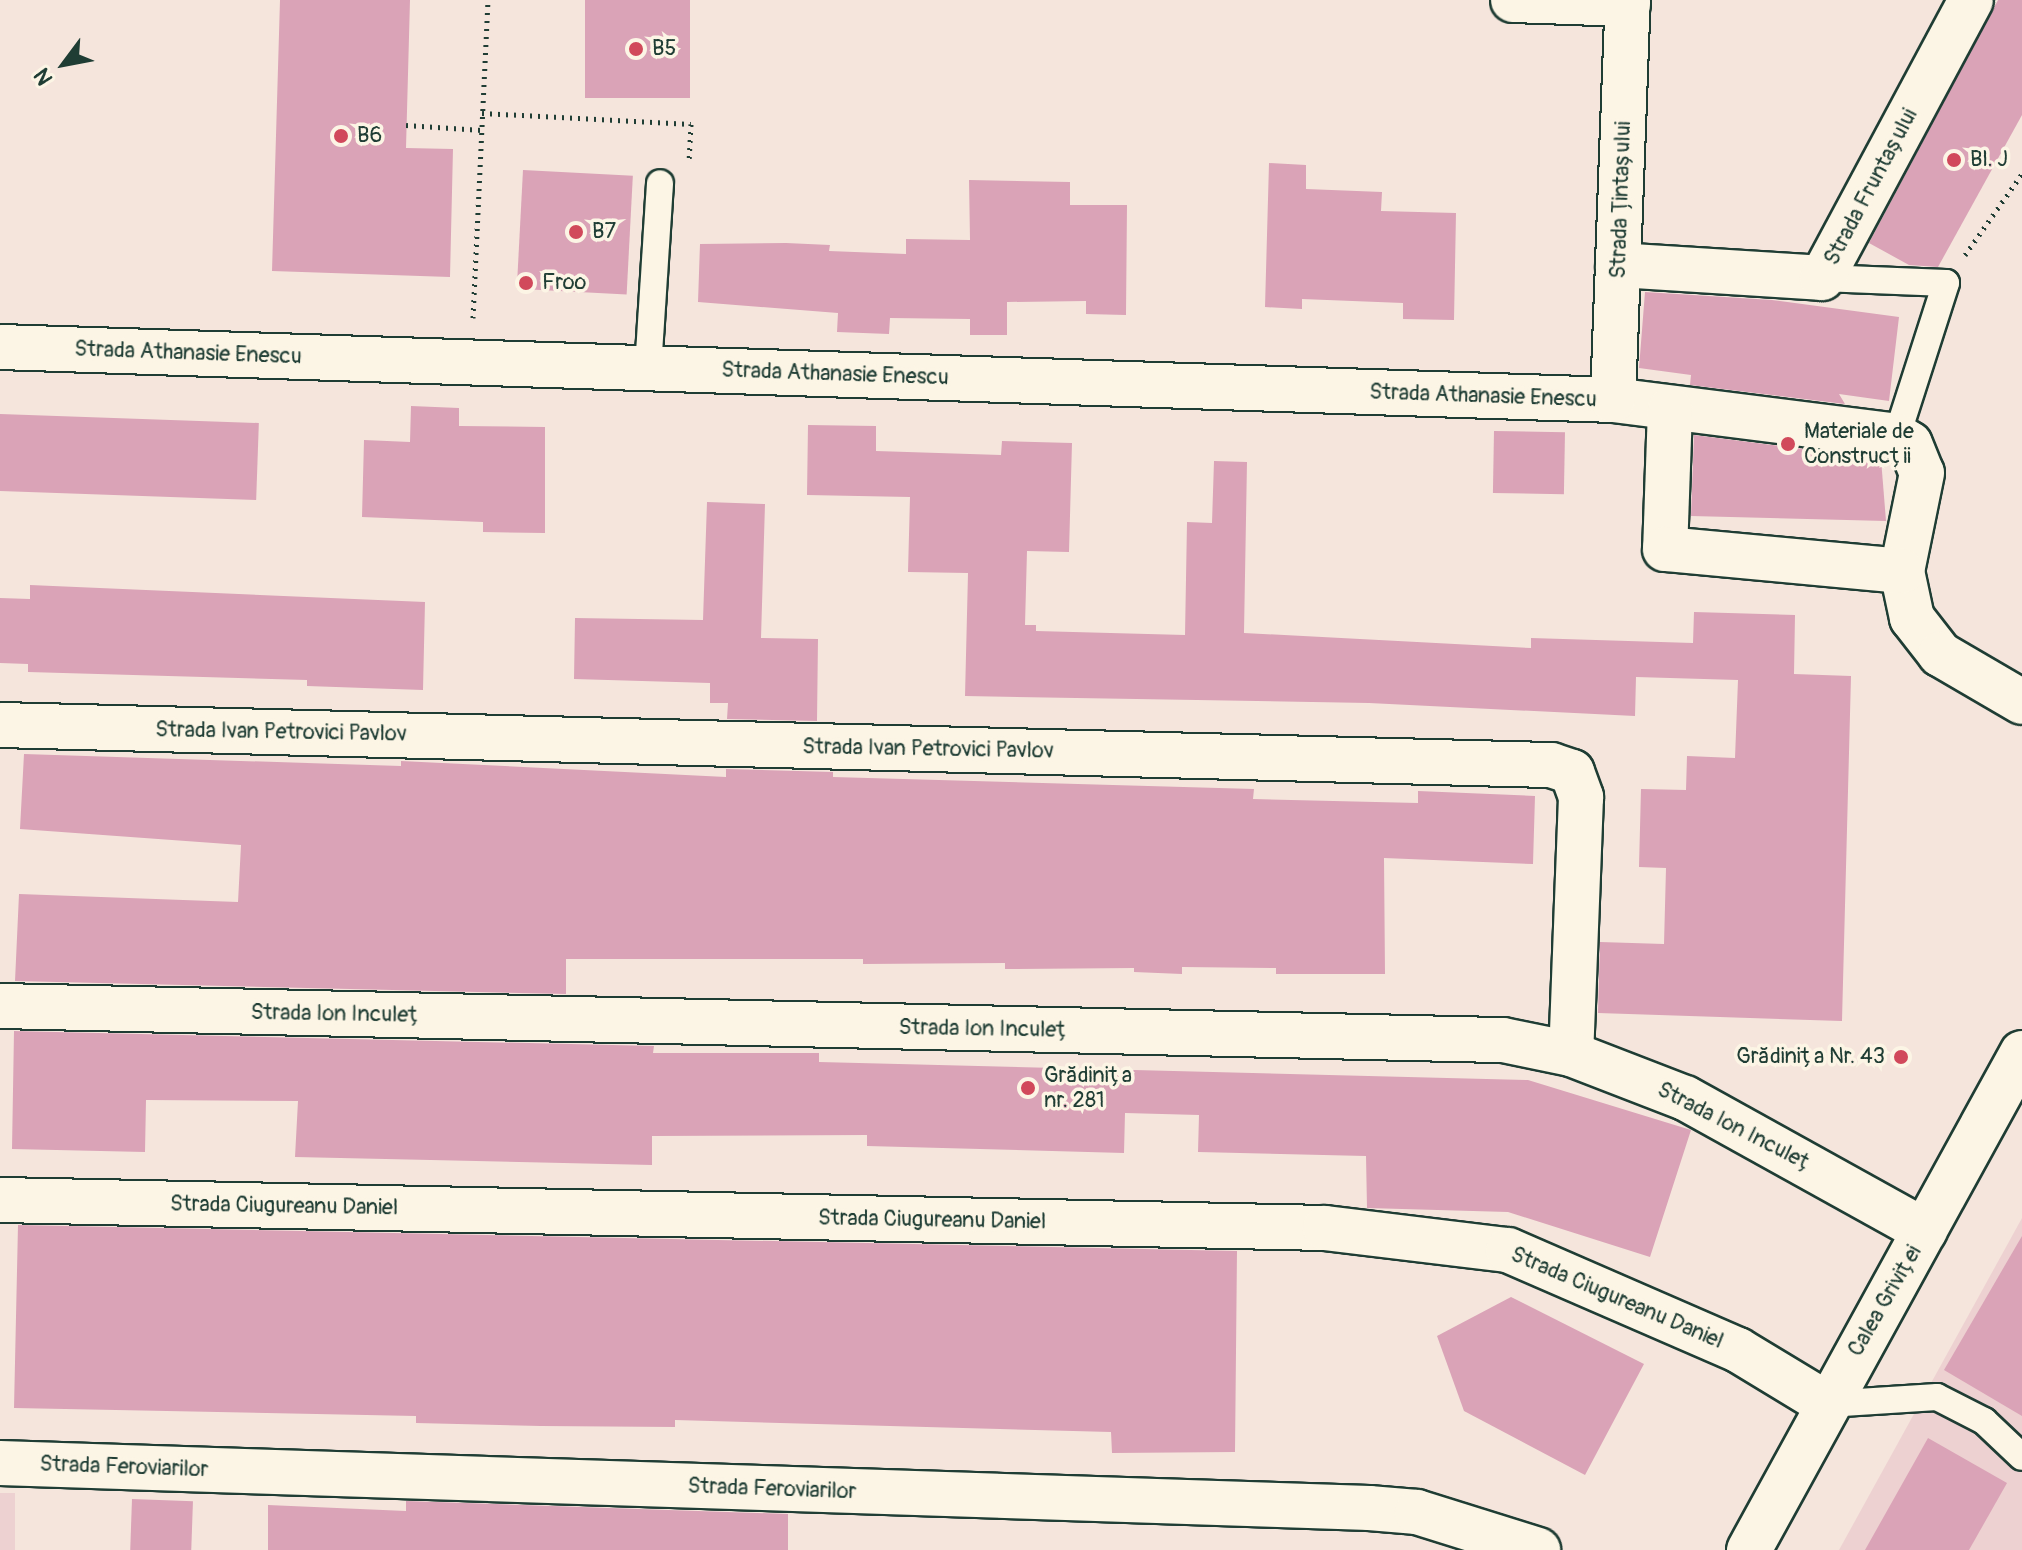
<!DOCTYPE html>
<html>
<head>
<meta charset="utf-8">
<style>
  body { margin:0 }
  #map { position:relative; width:2022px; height:1550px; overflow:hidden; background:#f5e5dc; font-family:Pangolin,sans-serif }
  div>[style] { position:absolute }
  .built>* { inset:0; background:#edd1d1; transform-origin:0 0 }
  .building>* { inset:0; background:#daa3b7; transform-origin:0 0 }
  .path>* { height:5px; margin-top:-2.5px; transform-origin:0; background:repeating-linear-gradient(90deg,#1f3d34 0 2px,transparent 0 8px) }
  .roads { filter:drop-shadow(2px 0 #1f3d34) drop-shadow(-2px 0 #1f3d34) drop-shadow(0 2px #1f3d34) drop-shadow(0 -2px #1f3d34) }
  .service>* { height:26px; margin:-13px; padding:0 13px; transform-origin:13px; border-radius:13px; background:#fcf5e5 }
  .minor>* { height:44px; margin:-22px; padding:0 22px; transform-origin:22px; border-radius:22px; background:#fcf5e5 }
  .primary>* { height:44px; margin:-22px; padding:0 22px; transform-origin:22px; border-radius:22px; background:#fcf5e5 }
  .dots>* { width:22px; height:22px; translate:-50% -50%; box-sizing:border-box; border:4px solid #fcf5e5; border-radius:50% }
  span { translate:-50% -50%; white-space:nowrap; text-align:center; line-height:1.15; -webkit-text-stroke:7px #fcf5e5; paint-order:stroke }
  .poi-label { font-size:22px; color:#1f3d34 }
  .left { translate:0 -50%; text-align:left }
  .right { translate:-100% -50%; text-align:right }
  .street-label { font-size:22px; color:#1f3d34 }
  .north { position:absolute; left:24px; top:24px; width:80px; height:80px; -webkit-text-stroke:6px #fcf5e5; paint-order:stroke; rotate:238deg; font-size:22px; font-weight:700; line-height:32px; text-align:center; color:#1f3d34 }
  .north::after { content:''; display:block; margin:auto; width:28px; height:36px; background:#1f3d34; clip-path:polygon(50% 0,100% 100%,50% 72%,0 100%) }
</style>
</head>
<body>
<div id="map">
  <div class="built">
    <div style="clip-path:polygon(2022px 1218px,2022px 1550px,1839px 1550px)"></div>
    <div style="left:0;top:1493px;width:15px;height:57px"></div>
  </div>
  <div class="building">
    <div style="clip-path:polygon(280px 0,410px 0,406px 148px,453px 149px,450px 277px,272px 271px)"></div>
    <div style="left:585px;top:0;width:105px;height:98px"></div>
    <div style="clip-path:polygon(1998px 0,2022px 0,2022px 115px,1938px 267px,1909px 265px,1869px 243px)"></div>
    <div style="clip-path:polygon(1269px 163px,1306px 165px,1306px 189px,1382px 192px,1381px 211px,1456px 213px,1454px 320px,1403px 319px,1403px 303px,1302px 299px,1302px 309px,1265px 307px)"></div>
    <div style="left:523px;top:170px;width:110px;height:119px;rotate:3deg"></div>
    <div style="clip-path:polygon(969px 180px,1070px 182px,1070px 205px,1127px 205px,1126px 315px,1086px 314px,1086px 301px,1007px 302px,1007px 335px,970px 335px,970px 319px,890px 318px,889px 334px,837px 332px,838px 313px,698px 302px,700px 244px,786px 243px,830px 245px,829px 251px,906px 254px,906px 239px,970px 240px)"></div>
    <div style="clip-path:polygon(1645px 292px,1772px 300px,1899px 317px,1889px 401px,1839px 394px,1845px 404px,1690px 385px,1691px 375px,1639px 368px)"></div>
    <div style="clip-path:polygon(411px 406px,459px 408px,459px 426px,545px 427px,545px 533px,483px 532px,483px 522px,362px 517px,364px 440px,410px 442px)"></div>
    <div style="left:0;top:414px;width:259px;height:77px;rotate:2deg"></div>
    <div style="clip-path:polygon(808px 425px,876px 426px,876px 451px,1001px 455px,1002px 441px,1072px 443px,1069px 552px,1027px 551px,1025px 625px,1036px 625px,1036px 631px,1185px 635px,1187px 522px,1212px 523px,1214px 461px,1247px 462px,1244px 633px,1531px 648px,1531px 638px,1693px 643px,1694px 612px,1795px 615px,1794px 674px,1851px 676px,1842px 1021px,1598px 1013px,1600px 942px,1664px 944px,1666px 868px,1639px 867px,1641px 789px,1686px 790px,1687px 756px,1735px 758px,1738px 680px,1636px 677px,1635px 716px,1369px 703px,965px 696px,968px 573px,908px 572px,910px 497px,807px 495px)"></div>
    <div style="left:1494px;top:431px;width:71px;height:62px;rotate:1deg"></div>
    <div style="clip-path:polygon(1694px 435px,1881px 459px,1886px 521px,1691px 516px)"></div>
    <div style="clip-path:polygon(707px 502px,765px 504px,761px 638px,818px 639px,817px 721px,727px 719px,728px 703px,710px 703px,710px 683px,574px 679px,575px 618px,703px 620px)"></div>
    <div style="clip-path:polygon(30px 585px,425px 602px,423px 690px,307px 686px,307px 680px,28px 672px,28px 664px,0 663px,0 598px,30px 599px)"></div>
    <div style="clip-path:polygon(24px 754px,401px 766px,401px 761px,726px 777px,726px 769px,833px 772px,833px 777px,1254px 789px,1253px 799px,1418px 803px,1418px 791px,1535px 796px,1533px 864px,1384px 858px,1385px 974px,1276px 974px,1276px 968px,1182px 967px,1182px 974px,1134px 972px,1134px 968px,1005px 969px,1005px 963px,863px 964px,863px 959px,566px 959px,566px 994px,15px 981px,19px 894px,238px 902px,241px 845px,20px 829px)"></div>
    <div style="clip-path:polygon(14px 1031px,654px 1046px,653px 1053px,819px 1053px,819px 1062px,1528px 1080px,1691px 1130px,1650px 1257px,1508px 1212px,1367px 1208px,1366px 1156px,1198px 1152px,1199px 1115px,1125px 1113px,1124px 1153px,867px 1146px,867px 1135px,652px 1136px,652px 1165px,295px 1157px,298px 1101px,146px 1100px,145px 1152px,12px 1149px)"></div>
    <div style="clip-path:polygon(18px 1225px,1237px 1251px,1235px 1452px,1112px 1453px,1111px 1432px,675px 1420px,675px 1427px,541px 1426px,416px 1423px,416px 1416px,14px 1408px)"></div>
    <div style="clip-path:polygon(2022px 1236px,2022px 1416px,1944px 1370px)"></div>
    <div style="clip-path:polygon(1511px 1297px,1644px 1364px,1585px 1475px,1464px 1411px,1437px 1336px)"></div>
    <div style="clip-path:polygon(1928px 1438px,2007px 1483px,1969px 1550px,1865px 1550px)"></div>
    <div style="left:132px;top:1499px;width:61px;height:51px;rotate:2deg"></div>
    <div style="clip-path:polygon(406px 1501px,788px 1514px,788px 1550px,268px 1550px,268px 1505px,406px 1511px)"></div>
  </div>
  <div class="path">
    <div style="left:482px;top:113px;width:209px;rotate:3deg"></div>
    <div style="left:691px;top:124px;width:37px;rotate:93deg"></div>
    <div style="left:406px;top:125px;width:76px;rotate:3.8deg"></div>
    <div style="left:1965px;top:255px;width:99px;rotate:-54.9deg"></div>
    <div style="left:473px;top:318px;width:318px;rotate:-87.3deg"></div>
  </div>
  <div class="roads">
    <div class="service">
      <div style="left:1822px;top:278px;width:124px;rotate:2.3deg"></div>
      <div style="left:1946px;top:283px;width:161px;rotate:107.8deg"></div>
      <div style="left:648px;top:369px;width:186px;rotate:-86.3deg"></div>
      <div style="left:1827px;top:1404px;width:110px;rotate:-3.6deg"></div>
      <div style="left:1937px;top:1397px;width:53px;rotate:27.1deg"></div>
      <div style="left:1984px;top:1421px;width:52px;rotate:43.5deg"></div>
    </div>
    <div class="minor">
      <div style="left:1513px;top:0;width:115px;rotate:2deg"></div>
      <div style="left:1618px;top:265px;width:204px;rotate:3.6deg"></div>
      <div style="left:1822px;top:278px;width:315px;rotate:-61.8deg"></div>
      <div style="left:0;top:347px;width:1614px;rotate:1.88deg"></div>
      <div style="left:1613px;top:400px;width:286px;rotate:7.2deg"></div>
      <div style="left:1897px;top:436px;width:15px;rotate:32deg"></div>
      <div style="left:1910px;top:444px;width:31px;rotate:68deg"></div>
      <div style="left:1922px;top:473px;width:100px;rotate:101.5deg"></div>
      <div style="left:1902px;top:571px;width:48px;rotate:78deg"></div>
      <div style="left:1912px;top:618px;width:46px;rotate:52.1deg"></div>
      <div style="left:1940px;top:654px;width:95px;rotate:30.3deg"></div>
      <div style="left:1613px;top:400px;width:400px;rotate:-87.9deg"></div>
      <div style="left:1670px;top:409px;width:140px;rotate:92deg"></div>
      <div style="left:1665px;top:549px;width:238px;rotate:5.3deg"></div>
      <div style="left:0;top:725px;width:1552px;rotate:1.48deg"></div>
      <div style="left:1551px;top:765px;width:22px;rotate:18deg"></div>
      <div style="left:1572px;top:772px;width:27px;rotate:70deg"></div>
      <div style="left:1581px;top:797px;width:257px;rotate:92.2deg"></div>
      <div style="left:0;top:1006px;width:1503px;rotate:1.3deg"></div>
      <div style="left:1503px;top:1040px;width:69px;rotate:11.6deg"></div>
      <div style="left:1571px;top:1054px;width:122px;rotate:21.1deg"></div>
      <div style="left:1685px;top:1098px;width:274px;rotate:29deg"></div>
      <div style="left:0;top:1200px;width:1325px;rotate:1.21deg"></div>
      <div style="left:1325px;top:1228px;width:184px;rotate:6.9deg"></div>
      <div style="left:1508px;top:1250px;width:251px;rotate:23.5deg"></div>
      <div style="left:1738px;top:1350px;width:104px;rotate:31.2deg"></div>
      <div style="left:0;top:1463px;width:1370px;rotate:1.88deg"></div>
      <div style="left:1369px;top:1508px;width:48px;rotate:4.8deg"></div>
      <div style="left:1417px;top:1512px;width:127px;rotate:17.4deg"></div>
    </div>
    <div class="primary">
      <div style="left:1749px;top:1550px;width:567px;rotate:-61.22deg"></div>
    </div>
  </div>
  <div class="dots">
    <div style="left:636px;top:49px;background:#d1495b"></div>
    <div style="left:341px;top:136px;background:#d1495b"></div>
    <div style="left:1954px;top:160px;background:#d1495b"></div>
    <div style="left:576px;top:232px;background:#d1495b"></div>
    <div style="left:526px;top:283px;background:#d1495b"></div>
    <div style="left:1788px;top:444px;background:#d1495b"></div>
    <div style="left:1901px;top:1057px;background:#d1495b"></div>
    <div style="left:1028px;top:1088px;background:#d1495b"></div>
  </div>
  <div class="poi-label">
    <span class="left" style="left:652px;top:49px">B5</span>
    <span class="left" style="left:357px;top:136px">B6</span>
    <span class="left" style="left:1970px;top:160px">Bl. J</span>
    <span class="left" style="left:592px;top:232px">B7</span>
    <span class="left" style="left:542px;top:283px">Froo</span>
    <span class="left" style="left:1804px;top:444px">Materiale de<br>Construcții</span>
    <span class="right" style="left:1885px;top:1057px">Grădinița Nr. 43</span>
    <span class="left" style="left:1044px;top:1088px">Grădinița<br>nr. 281</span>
  </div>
  <div class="street-label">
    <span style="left:1871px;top:187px;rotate:-62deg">Strada Fruntașului</span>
    <span style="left:1621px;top:200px;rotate:-88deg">Strada Țintașului</span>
    <span style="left:188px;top:353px;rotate:2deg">Strada Athanasie Enescu</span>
    <span style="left:835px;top:374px;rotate:2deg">Strada Athanasie Enescu</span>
    <span style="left:1483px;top:396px;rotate:2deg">Strada Athanasie Enescu</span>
    <span style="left:281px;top:732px;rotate:1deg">Strada Ivan Petrovici Pavlov</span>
    <span style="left:928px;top:749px;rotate:1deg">Strada Ivan Petrovici Pavlov</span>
    <span style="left:336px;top:1014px;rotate:1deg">Strada Ion Inculeț</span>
    <span style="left:984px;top:1029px;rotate:1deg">Strada Ion Inculeț</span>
    <span style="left:1735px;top:1127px;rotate:27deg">Strada Ion Inculeț</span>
    <span style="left:284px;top:1206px;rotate:1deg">Strada Ciugureanu Daniel</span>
    <span style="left:932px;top:1220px;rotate:1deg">Strada Ciugureanu Daniel</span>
    <span style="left:1617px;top:1298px;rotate:23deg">Strada Ciugureanu Daniel</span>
    <span style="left:1885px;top:1301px;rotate:-60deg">Calea Griviței</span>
    <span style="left:124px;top:1467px;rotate:2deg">Strada Feroviarilor</span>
    <span style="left:772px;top:1489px;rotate:2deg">Strada Feroviarilor</span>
  </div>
  <div class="north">N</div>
</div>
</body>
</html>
